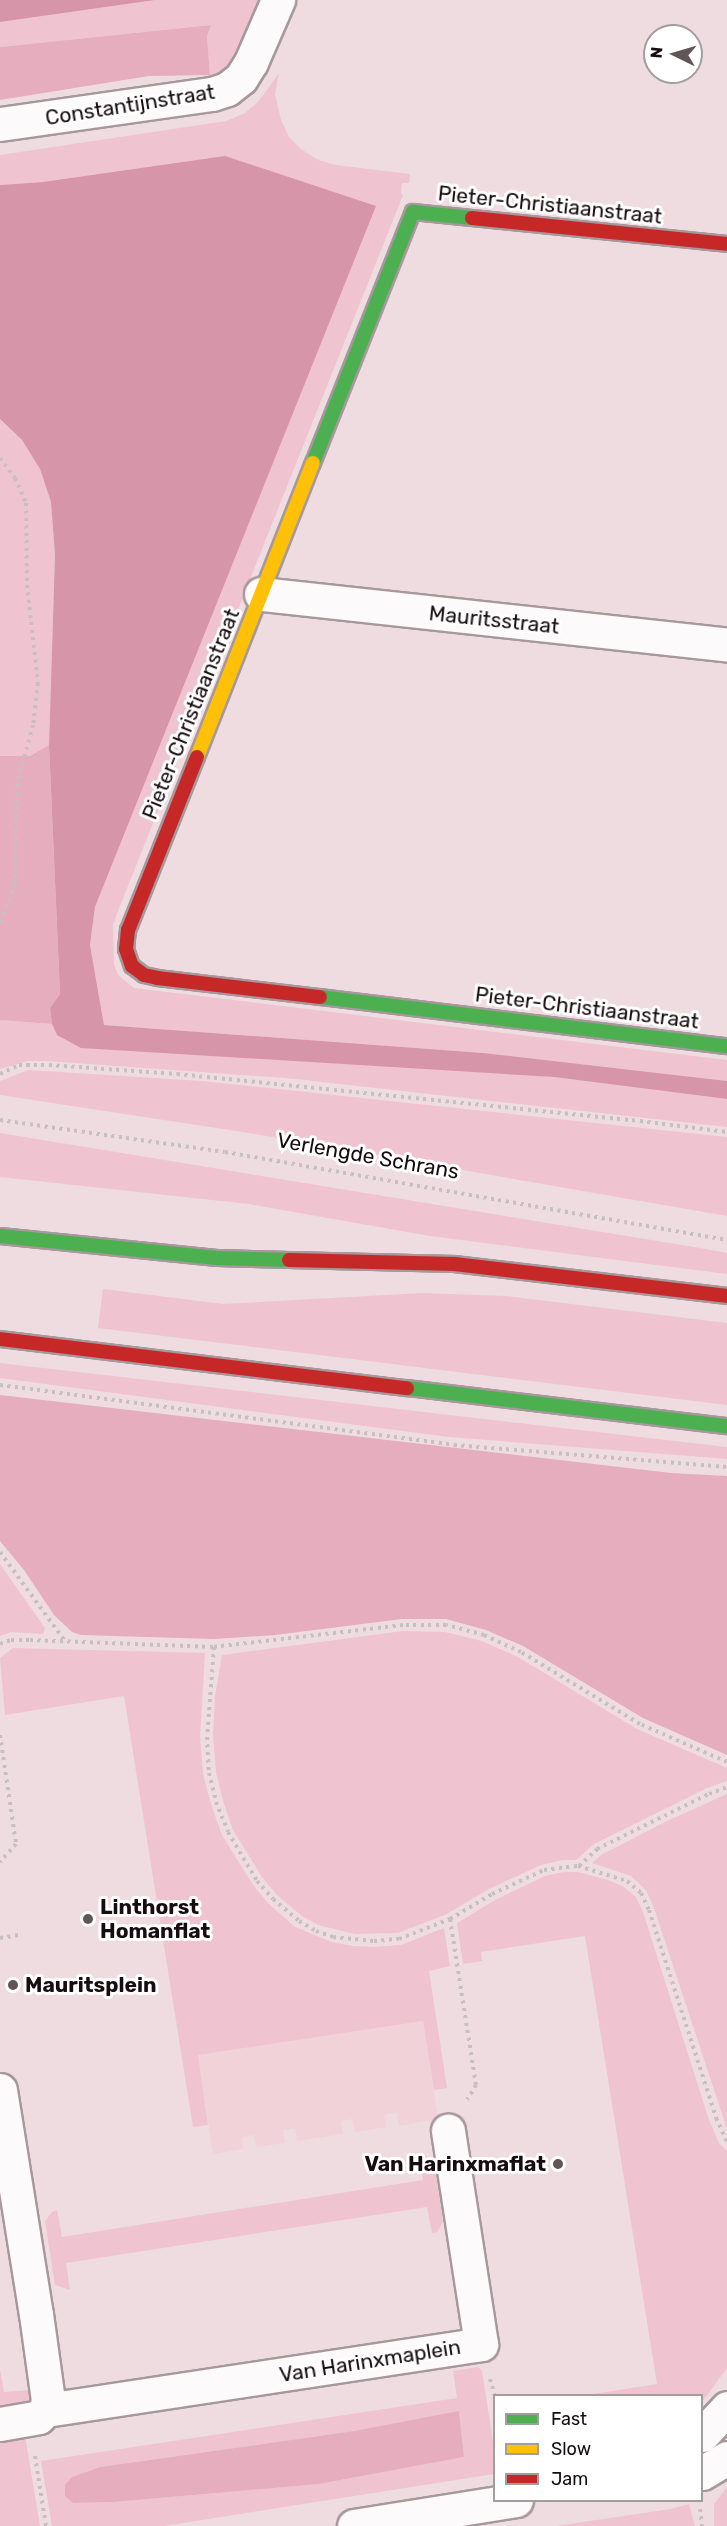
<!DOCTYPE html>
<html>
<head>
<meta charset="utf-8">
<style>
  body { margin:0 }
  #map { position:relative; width:727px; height:2526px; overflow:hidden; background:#eedce0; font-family:Rubik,sans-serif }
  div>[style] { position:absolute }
  .built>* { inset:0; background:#f1d2d9 }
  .green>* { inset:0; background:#f0c3d0 }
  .forest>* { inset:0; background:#e5adbe }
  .water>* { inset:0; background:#d695a9 }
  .path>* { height:4px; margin-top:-2px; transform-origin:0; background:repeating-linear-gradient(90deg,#c7c0c3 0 3px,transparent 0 7.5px) }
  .roads { filter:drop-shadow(2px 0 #a6989c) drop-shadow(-2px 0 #a6989c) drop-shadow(0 2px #a6989c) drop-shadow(0 -2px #a6989c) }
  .street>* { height:33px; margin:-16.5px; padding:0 16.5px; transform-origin:16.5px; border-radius:16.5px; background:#fcfafa }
  .fast>* { height:14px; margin:-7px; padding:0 7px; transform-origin:7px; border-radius:7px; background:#4caf50 }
  .slow>* { height:14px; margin:-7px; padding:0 7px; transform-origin:7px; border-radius:7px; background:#ffc107 }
  .jam>* { height:14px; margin:-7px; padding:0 7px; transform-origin:7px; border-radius:7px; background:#c62828 }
  .dots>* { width:16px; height:16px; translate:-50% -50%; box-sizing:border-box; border:3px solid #fff; border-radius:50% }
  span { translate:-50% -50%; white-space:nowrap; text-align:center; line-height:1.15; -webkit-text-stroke:6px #fff; paint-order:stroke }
  .street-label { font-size:21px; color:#170c0f }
  .poi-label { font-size:21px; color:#170c0f; font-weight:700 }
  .left { translate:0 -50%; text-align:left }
  .right { translate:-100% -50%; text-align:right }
  .legend { position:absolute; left:493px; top:2394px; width:210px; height:108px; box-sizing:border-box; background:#fff; border:2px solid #a29e9f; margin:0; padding:8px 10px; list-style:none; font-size:18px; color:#170c0f }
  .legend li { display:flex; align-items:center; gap:12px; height:30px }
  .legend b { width:30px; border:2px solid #a29e9f }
  .north { position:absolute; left:643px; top:24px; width:60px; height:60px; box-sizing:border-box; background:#fff; border:2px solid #a29e9f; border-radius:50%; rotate:275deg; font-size:16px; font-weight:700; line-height:24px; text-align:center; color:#170c0f }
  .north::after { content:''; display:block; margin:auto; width:21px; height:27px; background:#625558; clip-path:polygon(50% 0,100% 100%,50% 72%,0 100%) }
</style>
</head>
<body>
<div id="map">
  <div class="built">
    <div style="clip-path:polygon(423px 2021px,438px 2119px,399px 2126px,397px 2112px,384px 2115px,386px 2127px,355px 2132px,353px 2119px,341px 2121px,343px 2134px,297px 2141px,295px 2128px,283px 2130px,285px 2143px,256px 2147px,254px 2135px,242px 2137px,243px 2149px,213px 2154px,198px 2055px)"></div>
  </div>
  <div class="green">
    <div style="clip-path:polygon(155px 0,261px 0,230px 67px,224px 72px,210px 75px,207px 36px,210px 25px,0 47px,0 22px)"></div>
    <div style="clip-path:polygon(279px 73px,275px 94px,281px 120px,289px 137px,301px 149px,318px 160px,336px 165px,410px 174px,409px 183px,402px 183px,401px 194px,403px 195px,118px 911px,113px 925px,114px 964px,118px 975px,134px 988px,727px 1060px,727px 1081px,483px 1053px,104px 1025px,90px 945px,95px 907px,375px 206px,43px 182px,0 185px,0 155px,226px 121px,245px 113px,258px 102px)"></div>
    <div style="clip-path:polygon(0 419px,22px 440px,40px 469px,51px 502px,55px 555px,49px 745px,30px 756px,0 756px)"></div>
    <div style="clip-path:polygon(0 1020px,52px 1024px,57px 1035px,554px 1077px,727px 1099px,727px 1127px,286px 1078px,46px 1061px,28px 1061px,0 1069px)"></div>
    <div style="clip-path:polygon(28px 1070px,202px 1081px,727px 1137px,727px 1216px,249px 1133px,0 1095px,0 1081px)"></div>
    <div style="clip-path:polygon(0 1133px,694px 1247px,727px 1253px,727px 1274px,430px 1236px,249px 1204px,0 1177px)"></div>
    <div style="clip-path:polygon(103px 1289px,223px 1304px,422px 1293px,506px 1296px,727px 1323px,727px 1405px,98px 1328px)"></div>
    <div style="clip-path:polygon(0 1363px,727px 1447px,727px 1459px,449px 1437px,0 1378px)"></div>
    <div style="clip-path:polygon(0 1564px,45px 1628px,43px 1634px,11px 1632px,0 1636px)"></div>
    <div style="clip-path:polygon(403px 1631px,445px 1632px,482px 1641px,518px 1657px,637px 1729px,727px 1768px,727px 1781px,707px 1788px,594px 1844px,576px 1860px,563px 1860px,541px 1865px,489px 1889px,447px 1914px,398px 1933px,355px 1934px,318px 1925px,302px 1916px,277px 1895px,262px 1877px,233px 1830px,223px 1801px,216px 1772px,213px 1736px,215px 1696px,222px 1655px)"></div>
    <div style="clip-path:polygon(13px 1648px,205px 1653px,200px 1737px,203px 1774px,211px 1804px,222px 1835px,253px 1885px,268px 1903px,295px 1927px,332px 1942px,353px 1946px,374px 1947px,401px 1945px,444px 1928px,450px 1966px,429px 1971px,447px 2088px,434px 2090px,423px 2021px,198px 2055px,208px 2125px,193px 2127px,124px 1696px,5px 1715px,0 1658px)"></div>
    <div style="clip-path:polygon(727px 1794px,727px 2129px,654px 1908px,646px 1890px,631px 1876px,592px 1863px,601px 1855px,665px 1822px)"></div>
    <div style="clip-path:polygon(564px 1872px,578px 1872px,611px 1881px,624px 1887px,636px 1897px,643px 1912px,709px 2120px,719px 2143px,727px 2151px,727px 2368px,702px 2402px,702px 2396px,587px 2395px,657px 2384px,585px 1936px,481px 1952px,482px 1961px,463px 1964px,457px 1923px,495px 1900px,545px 1876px)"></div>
    <div style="clip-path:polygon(424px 2154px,434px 2161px,443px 2222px,437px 2232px,432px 2233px,427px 2207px,66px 2263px,70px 2290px,55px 2285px,45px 2221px,52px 2212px,57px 2210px,62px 2237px,423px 2180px,420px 2155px)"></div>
    <div style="clip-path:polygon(evenodd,478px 2367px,482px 2371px,494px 2448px,494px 2474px,164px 2526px,52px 2526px,41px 2461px,457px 2398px,453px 2371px,478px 2367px,459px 2412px,464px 2457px,319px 2484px,114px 2502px,73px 2503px,65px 2496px,72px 2477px,100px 2467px,354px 2431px,459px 2412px)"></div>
    <div style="clip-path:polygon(0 2369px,4px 2392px,31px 2390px,31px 2396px,25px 2404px,0 2408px)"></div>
    <div style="clip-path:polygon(25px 2436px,40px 2526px,0 2526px,0 2440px)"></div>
    <div style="clip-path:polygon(727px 2487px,727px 2526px,714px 2526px,714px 2504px)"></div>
    <div style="clip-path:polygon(689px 2504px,695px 2526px,556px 2526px,671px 2509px)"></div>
  </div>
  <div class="forest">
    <div style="clip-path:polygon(211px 25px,207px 36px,210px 75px,149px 76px,0 100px,0 47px)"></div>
    <div style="clip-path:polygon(49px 745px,60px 994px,50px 1008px,52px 1024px,0 1020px,0 756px,30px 756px)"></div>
    <div style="clip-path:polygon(0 1395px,671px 1473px,727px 1476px,727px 1755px,643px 1718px,523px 1646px,486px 1630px,446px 1619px,402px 1619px,275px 1635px,214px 1639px,81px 1635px,72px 1632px,54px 1615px,24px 1570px,0 1541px)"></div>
    <div style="clip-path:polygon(459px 2411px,464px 2457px,319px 2484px,114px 2502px,73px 2503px,65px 2496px,65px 2485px,72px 2477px,100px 2467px,354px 2431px)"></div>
  </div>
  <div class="water">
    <div style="clip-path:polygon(0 0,155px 0,0 22px)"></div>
    <div style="clip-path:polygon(225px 156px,376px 206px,95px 907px,90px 945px,104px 1025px,483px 1053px,727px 1081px,727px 1099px,554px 1077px,81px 1048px,57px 1035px,52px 1024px,50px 1008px,60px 994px,49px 745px,55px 555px,51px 502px,40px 469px,22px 440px,0 419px,0 185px,43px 182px)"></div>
  </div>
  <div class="path">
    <div style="left:0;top:458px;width:25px;rotate:53deg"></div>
    <div style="left:15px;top:478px;width:27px;rotate:66deg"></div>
    <div style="left:26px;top:503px;width:82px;rotate:89.3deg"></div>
    <div style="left:27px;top:585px;width:99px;rotate:83.6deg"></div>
    <div style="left:38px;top:683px;width:42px;rotate:96.8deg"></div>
    <div style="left:33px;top:725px;width:61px;rotate:105.2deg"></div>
    <div style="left:17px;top:784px;width:100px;rotate:91.1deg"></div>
    <div style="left:15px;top:884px;width:43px;rotate:110.6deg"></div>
    <div style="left:0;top:1074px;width:21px;rotate:-25deg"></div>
    <div style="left:19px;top:1065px;width:30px"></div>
    <div style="left:49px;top:1065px;width:128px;rotate:4deg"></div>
    <div style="left:177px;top:1074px;width:465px;rotate:5.8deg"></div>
    <div style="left:640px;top:1121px;width:88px;rotate:7.2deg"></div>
    <div style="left:0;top:1120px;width:227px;rotate:8.1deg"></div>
    <div style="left:225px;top:1152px;width:510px;rotate:9.94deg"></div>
    <div style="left:0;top:1385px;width:458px;rotate:7.5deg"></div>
    <div style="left:454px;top:1445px;width:274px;rotate:4.6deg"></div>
    <div style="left:0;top:1552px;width:110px;rotate:53.9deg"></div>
    <div style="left:0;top:1644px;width:12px;rotate:-20deg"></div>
    <div style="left:11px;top:1640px;width:19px"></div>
    <div style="left:30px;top:1640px;width:184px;rotate:2.2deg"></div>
    <div style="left:0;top:1735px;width:110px;rotate:81.6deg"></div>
    <div style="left:16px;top:1844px;width:24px;rotate:132deg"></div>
    <div style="left:727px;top:1762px;width:95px;rotate:-156.4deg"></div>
    <div style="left:640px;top:1724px;width:139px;rotate:-148.8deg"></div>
    <div style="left:521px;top:1652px;width:41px;rotate:-155.3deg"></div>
    <div style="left:484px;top:1635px;width:39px;rotate:-165deg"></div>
    <div style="left:446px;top:1625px;width:43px;rotate:180deg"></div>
    <div style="left:403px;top:1625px;width:190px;rotate:173.4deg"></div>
    <div style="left:214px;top:1647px;width:90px;rotate:94.4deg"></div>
    <div style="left:207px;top:1737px;width:36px;rotate:87deg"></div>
    <div style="left:209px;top:1773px;width:30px;rotate:76deg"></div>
    <div style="left:216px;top:1802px;width:32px;rotate:68deg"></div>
    <div style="left:228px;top:1832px;width:57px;rotate:59.4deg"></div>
    <div style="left:257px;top:1881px;width:24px;rotate:48deg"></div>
    <div style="left:273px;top:1899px;width:34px;rotate:40deg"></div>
    <div style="left:299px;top:1921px;width:20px;rotate:30deg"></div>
    <div style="left:316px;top:1931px;width:18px;rotate:19deg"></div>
    <div style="left:333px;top:1937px;width:41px;rotate:5.6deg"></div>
    <div style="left:374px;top:1941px;width:25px;rotate:-5deg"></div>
    <div style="left:399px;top:1939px;width:55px;rotate:-21.4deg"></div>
    <div style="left:450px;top:1919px;width:49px;rotate:-30.8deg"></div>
    <div style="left:492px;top:1894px;width:57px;rotate:-24.8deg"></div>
    <div style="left:544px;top:1870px;width:34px;rotate:-7deg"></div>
    <div style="left:578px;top:1866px;width:51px;rotate:17deg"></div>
    <div style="left:627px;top:1881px;width:18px;rotate:41deg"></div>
    <div style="left:641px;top:1893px;width:19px;rotate:65deg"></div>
    <div style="left:649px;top:1910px;width:219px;rotate:72.1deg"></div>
    <div style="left:716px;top:2118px;width:26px;rotate:65deg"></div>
    <div style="left:579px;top:1866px;width:25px;rotate:-43deg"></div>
    <div style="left:597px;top:1849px;width:125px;rotate:-26.2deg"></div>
    <div style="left:709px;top:1794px;width:19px;rotate:-21deg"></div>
    <div style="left:450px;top:1919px;width:168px;rotate:81.1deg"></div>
    <div style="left:476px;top:2085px;width:17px;rotate:121deg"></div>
    <div style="left:0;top:1938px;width:19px;rotate:-9deg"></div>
    <div style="left:490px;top:2379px;width:18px;rotate:74deg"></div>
    <div style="left:35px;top:2456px;width:71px;rotate:81.1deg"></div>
    <div style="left:700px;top:2509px;width:17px;rotate:83deg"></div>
  </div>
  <div class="roads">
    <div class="street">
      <div style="left:0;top:124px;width:214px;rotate:-8.1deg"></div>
      <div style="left:212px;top:94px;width:16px;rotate:-18deg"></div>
      <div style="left:227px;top:89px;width:18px;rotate:-38deg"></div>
      <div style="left:241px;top:78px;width:19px;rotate:-58deg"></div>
      <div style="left:251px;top:62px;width:68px;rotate:-66.5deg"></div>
      <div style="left:261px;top:594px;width:469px;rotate:6.2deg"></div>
      <div style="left:0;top:2090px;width:227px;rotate:80.9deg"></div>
      <div style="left:36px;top:2314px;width:87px;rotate:82.1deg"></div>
      <div style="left:48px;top:2400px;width:10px;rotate:101deg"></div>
      <div style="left:0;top:2424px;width:39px;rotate:-10deg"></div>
      <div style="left:38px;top:2417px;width:11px;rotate:-41deg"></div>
      <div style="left:46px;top:2410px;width:440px;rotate:-8.6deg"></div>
      <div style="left:481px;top:2344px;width:216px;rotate:-98.8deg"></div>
      <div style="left:702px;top:2435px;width:37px;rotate:-47deg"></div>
      <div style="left:702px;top:2473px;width:29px;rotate:-31deg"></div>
      <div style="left:354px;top:2526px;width:164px;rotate:-9.1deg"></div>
    </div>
    <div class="fast">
      <div style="left:313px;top:463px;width:270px;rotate:-68.3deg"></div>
      <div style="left:413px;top:212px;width:59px;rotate:5.8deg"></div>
      <div style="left:320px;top:997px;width:410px;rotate:6.9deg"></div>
      <div style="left:0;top:1236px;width:218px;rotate:5.8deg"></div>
      <div style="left:217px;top:1258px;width:72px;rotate:1.6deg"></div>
      <div style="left:407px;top:1388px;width:322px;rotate:6.8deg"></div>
    </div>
    <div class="slow">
      <div style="left:197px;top:757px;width:316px;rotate:-68.5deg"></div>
    </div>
    <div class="jam">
      <div style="left:472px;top:218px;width:256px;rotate:5.8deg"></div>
      <div style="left:197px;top:757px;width:186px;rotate:111.7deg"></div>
      <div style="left:128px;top:930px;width:19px;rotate:96deg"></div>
      <div style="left:126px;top:949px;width:18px;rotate:71deg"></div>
      <div style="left:132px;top:966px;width:15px;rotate:37deg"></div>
      <div style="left:144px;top:975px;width:14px;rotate:12deg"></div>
      <div style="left:158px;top:978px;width:163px;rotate:6.7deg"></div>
      <div style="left:289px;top:1260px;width:166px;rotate:1.4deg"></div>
      <div style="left:455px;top:1264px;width:274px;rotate:6.7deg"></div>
      <div style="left:0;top:1339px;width:410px;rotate:6.9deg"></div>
    </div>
  </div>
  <div class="dots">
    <div style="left:88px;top:1919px;background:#625558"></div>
    <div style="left:13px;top:1985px;background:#625558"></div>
    <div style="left:558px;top:2164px;background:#625558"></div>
  </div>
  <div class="street-label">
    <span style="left:130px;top:105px;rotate:-9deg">Constantijnstraat</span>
    <span style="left:550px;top:205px;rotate:6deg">Pieter-Christiaanstraat</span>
    <span style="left:494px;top:620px;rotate:6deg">Mauritsstraat</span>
    <span style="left:191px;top:714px;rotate:-68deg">Pieter-Christiaanstraat</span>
    <span style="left:587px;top:1008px;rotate:7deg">Pieter-Christiaanstraat</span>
    <span style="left:368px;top:1156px;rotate:10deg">Verlengde Schrans</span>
    <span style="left:370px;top:2361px;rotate:-9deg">Van Harinxmaplein</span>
  </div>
  <div class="poi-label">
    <span class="left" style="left:100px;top:1919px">Linthorst<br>Homanflat</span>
    <span class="left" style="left:25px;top:1985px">Mauritsplein</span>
    <span class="right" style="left:546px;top:2164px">Van Harinxmaflat</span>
  </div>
  <ul class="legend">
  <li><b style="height:8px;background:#4caf50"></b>Fast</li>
  <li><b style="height:8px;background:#ffc107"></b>Slow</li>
  <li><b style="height:8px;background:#c62828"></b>Jam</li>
  </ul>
  <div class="north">N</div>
</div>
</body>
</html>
